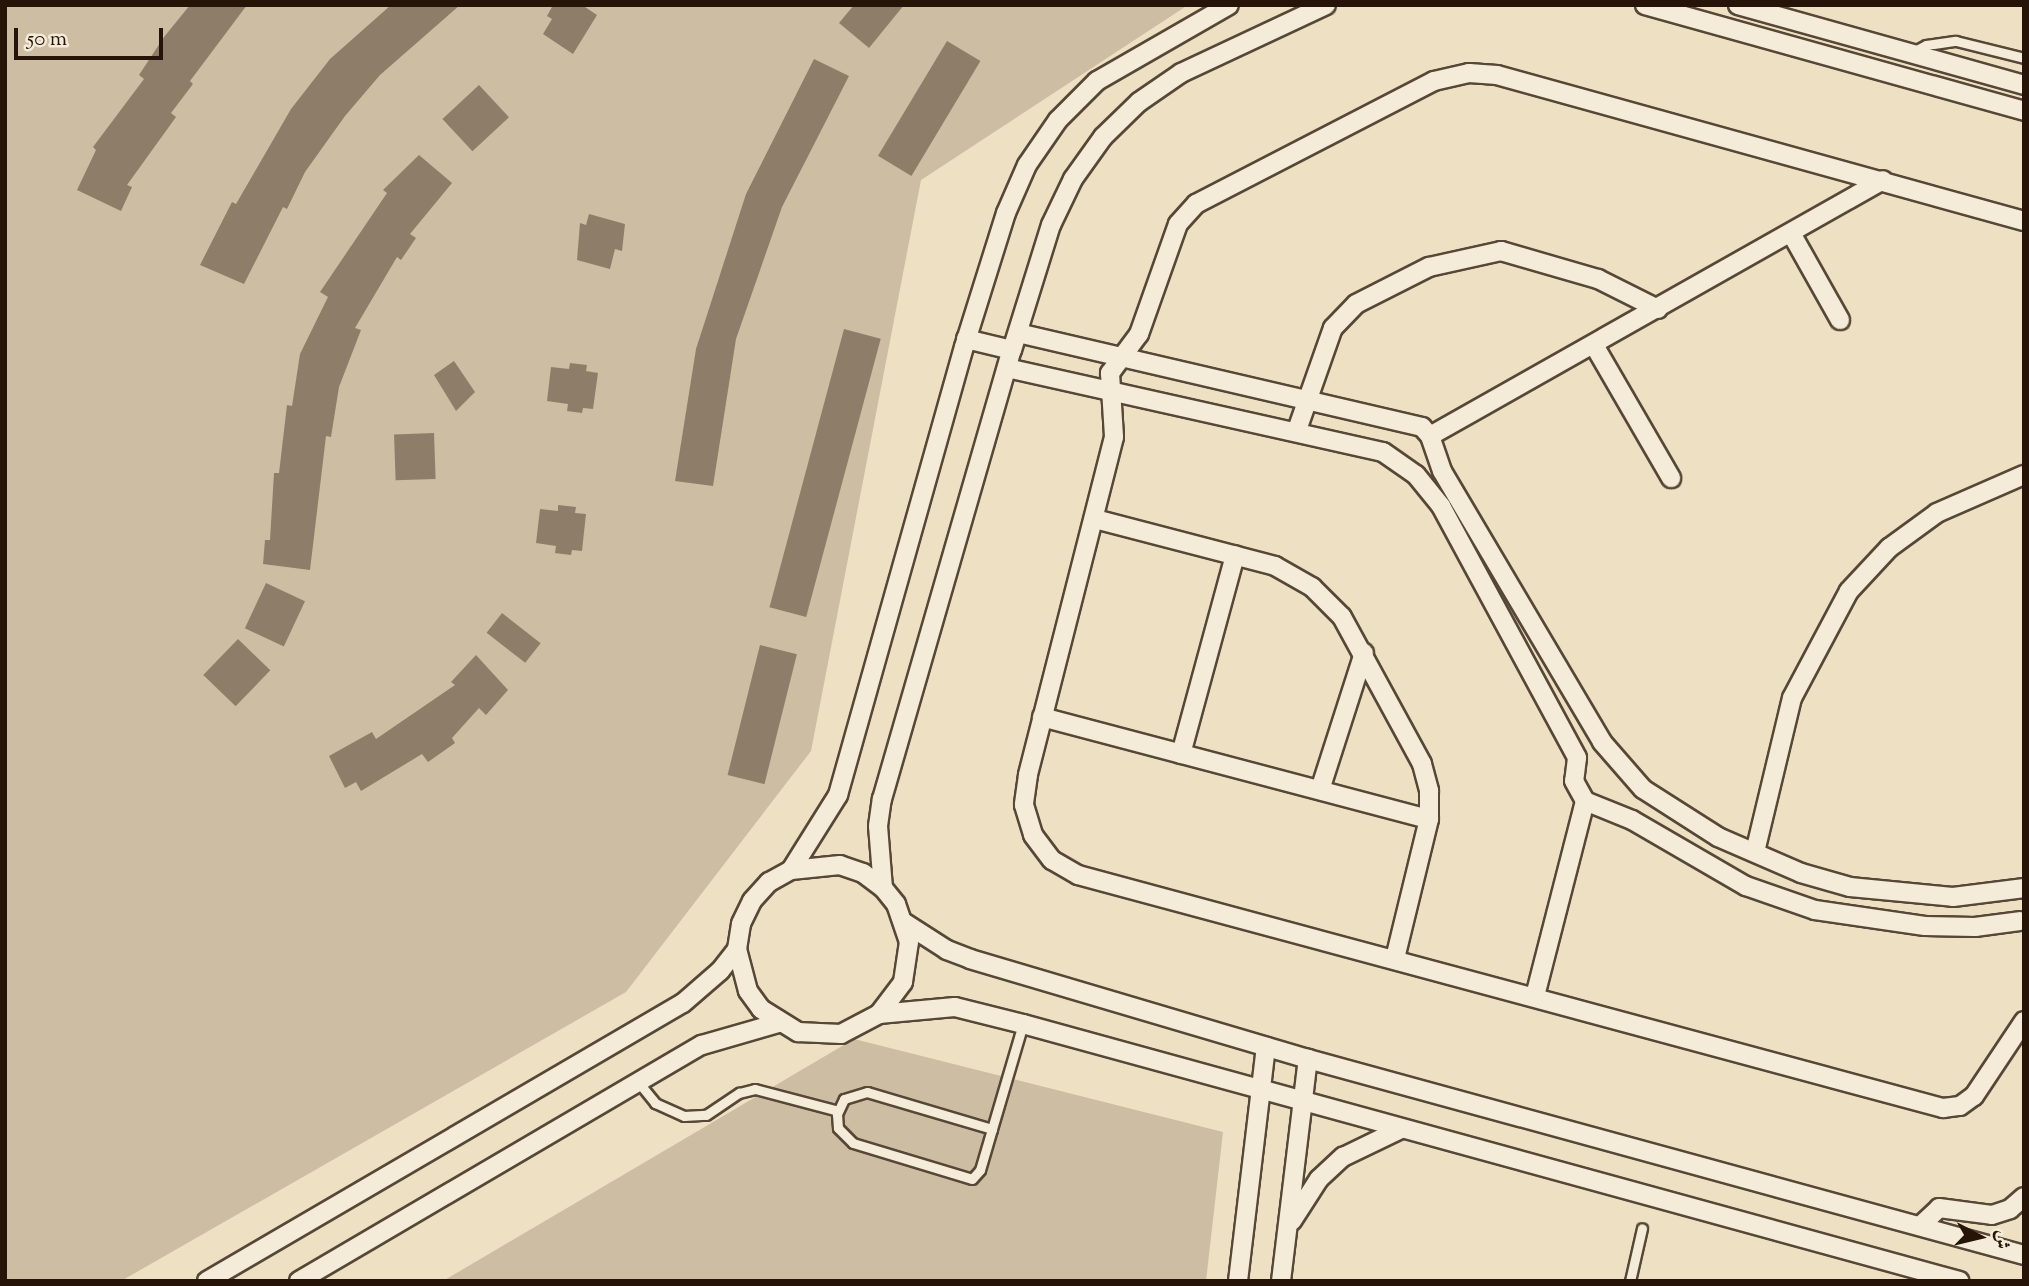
<!DOCTYPE html>
<html>
<head>
<meta charset="utf-8">
<style>
  body { margin:0 }
  #map { position:relative; width:2029px; height:1286px; overflow:hidden; background:#eee0c3; font-family:"Sorts Mill Goudy",Amiri,serif }
  div>[style] { position:absolute }
  .green>* { inset:0; background:#ccbda3 }
  .building>* { inset:0; background:#8e7e69; transform-origin:0 0 }
  .roads { filter:drop-shadow(2px 0 #574736) drop-shadow(-2px 0 #574736) drop-shadow(0 2px #574736) drop-shadow(0 -2px #574736) }
  .service>* { height:9px; margin:-4.5px; padding:0 4.5px; transform-origin:4.5px; border-radius:4.5px; background:#f4ebd8 }
  .minor>* { height:18px; margin:-9px; padding:0 9px; transform-origin:9px; border-radius:9px; background:#f4ebd8 }
  span { translate:-50% -50%; white-space:nowrap; text-align:center; line-height:1.15; -webkit-text-stroke:5px #f4ebd8; paint-order:stroke }
  .frame { position:absolute; inset:0; border:7px solid #251407; pointer-events:none }
  .north { position:absolute; left:1945px; top:1202px; width:70px; height:70px; -webkit-text-stroke:5px #f4ebd8; paint-order:stroke; rotate:97deg; font-size:19px; font-weight:700; line-height:28px; text-align:center; color:#251407 }
  .north::after { content:''; display:block; margin:auto; width:24px; height:32px; background:#251407; clip-path:polygon(50% 0,100% 100%,50% 72%,0 100%) }
  .scale { position:absolute; left:14px; top:28px; width:149px; height:32px; box-sizing:border-box; border:4px solid #251407; border-top:0; padding-left:9px; font-size:21px; line-height:24px; white-space:nowrap; color:#251407; -webkit-text-stroke:5px #f4ebd8; paint-order:stroke }
</style>
</head>
<body>
<div id="map">
  <div class="green">
    <div style="clip-path:polygon(5px 5px,1188px 5px,921px 180px,811px 751px,626px 992px,121px 1281px,5px 1281px)"></div>
    <div style="clip-path:polygon(854px 1039px,1223px 1132px,1206px 1281px,443px 1281px)"></div>
  </div>
  <div class="building">
    <div style="clip-path:polygon(190px 5px,247px 5px,190px 81px,193px 84px,171px 113px,176px 117px,127px 185px,132px 187px,121px 211px,77px 190px,96px 150px,93px 147px,144px 79px,139px 75px,164px 37px)"></div>
    <div style="clip-path:polygon(391px 5px,460px 5px,380px 75px,345px 116px,305px 172px,287px 209px,283px 207px,244px 284px,200px 265px,232px 202px,236px 204px,291px 109px,330px 59px)"></div>
    <div style="clip-path:polygon(553px 5px,582px 5px,597px 15px,573px 54px,543px 34px,552px 19px,547px 16px)"></div>
    <div style="clip-path:polygon(854px 5px,904px 5px,869px 48px,839px 23px)"></div>
    <div style="left:947px;top:41px;width:39px;height:134px;rotate:31deg"></div>
    <div style="clip-path:polygon(814px 59px,849px 76px,782px 207px,736px 339px,713px 486px,675px 481px,696px 349px,746px 194px)"></div>
    <div style="left:479px;top:85px;width:44px;height:50px;rotate:47deg"></div>
    <div style="clip-path:polygon(419px 155px,452px 183px,410px 234px,416px 238px,401px 260px,397px 257px,355px 328px,361px 330px,339px 387px,331px 437px,326px 436px,310px 570px,263px 564px,265px 540px,270px 540px,274px 473px,279px 473px,287px 405px,292px 406px,300px 354px,328px 297px,320px 292px,387px 193px,383px 190px)"></div>
    <div style="clip-path:polygon(589px 214px,625px 224px,622px 251px,615px 249px,610px 269px,577px 260px,580px 223px,586px 225px)"></div>
    <div style="left:844px;top:329px;width:38px;height:288px;rotate:15deg"></div>
    <div style="clip-path:polygon(454px 361px,475px 392px,456px 411px,434px 375px)"></div>
    <div style="clip-path:polygon(570px 363px,587px 365px,586px 371px,598px 373px,593px 409px,583px 408px,582px 413px,567px 411px,568px 404px,547px 401px,551px 367px,569px 369px)"></div>
    <div style="left:434px;top:433px;width:46px;height:40px;rotate:88deg"></div>
    <div style="clip-path:polygon(558px 505px,576px 507px,575px 513px,586px 514px,582px 551px,572px 550px,571px 555px,555px 553px,556px 546px,536px 543px,540px 509px,558px 511px)"></div>
    <div style="left:266px;top:583px;width:43px;height:50px;rotate:25deg"></div>
    <div style="left:502px;top:613px;width:49px;height:25px;rotate:38deg"></div>
    <div style="left:238px;top:639px;width:45px;height:50px;rotate:44deg"></div>
    <div style="left:760px;top:645px;width:38px;height:134px;rotate:14deg"></div>
    <div style="clip-path:polygon(476px 655px,508px 690px,486px 715px,479px 708px,452px 738px,455px 743px,428px 762px,422px 754px,361px 791px,356px 782px,345px 788px,329px 756px,372px 732px,376px 739px,455px 685px,451px 682px)"></div>
  </div>
  <div class="roads">
    <div class="service">
      <div style="left:1911px;top:53px;width:17px;rotate:-28deg"></div>
      <div style="left:1926px;top:45px;width:30px;rotate:-8deg"></div>
      <div style="left:1956px;top:41px;width:70px;rotate:14deg"></div>
      <div style="left:639px;top:1083px;width:26px;rotate:51deg"></div>
      <div style="left:655px;top:1103px;width:32px;rotate:24deg"></div>
      <div style="left:684px;top:1116px;width:22px;rotate:-3deg"></div>
      <div style="left:706px;top:1115px;width:40px;rotate:-34deg"></div>
      <div style="left:739px;top:1093px;width:16px;rotate:-14deg"></div>
      <div style="left:755px;top:1089px;width:86px;rotate:14.8deg"></div>
      <div style="left:992px;top:1129px;width:130px;rotate:-163.5deg"></div>
      <div style="left:867px;top:1092px;width:24px;rotate:163deg"></div>
      <div style="left:844px;top:1099px;width:17px;rotate:115deg"></div>
      <div style="left:837px;top:1114px;width:14px;rotate:86deg"></div>
      <div style="left:838px;top:1128px;width:21px;rotate:45deg"></div>
      <div style="left:853px;top:1143px;width:124px;rotate:16.8deg"></div>
      <div style="left:972px;top:1179px;width:12px;rotate:-48deg"></div>
      <div style="left:980px;top:1170px;width:43px;rotate:-73.7deg"></div>
      <div style="left:992px;top:1129px;width:109px;rotate:-73.6deg"></div>
      <div style="left:1630px;top:1281px;width:54px;rotate:-77.2deg"></div>
    </div>
    <div class="minor">
      <div style="left:1645px;top:5px;width:394px;rotate:15.6deg"></div>
      <div style="left:1738px;top:5px;width:297px;rotate:15.6deg"></div>
      <div style="left:2024px;top:221px;width:547px;rotate:-164.52deg"></div>
      <div style="left:1497px;top:75px;width:28px;rotate:-176deg"></div>
      <div style="left:1469px;top:73px;width:36px;rotate:167deg"></div>
      <div style="left:1434px;top:81px;width:268px;rotate:152.7deg"></div>
      <div style="left:1196px;top:204px;width:27px;rotate:132deg"></div>
      <div style="left:1178px;top:224px;width:117px;rotate:109.5deg"></div>
      <div style="left:1139px;top:334px;width:49px;rotate:126.6deg"></div>
      <div style="left:1110px;top:373px;width:64px;rotate:86.4deg"></div>
      <div style="left:1114px;top:437px;width:349px;rotate:104.3deg"></div>
      <div style="left:1028px;top:775px;width:30px;rotate:98deg"></div>
      <div style="left:1024px;top:805px;width:31px;rotate:73deg"></div>
      <div style="left:1033px;top:835px;width:31px;rotate:53deg"></div>
      <div style="left:1052px;top:860px;width:30px;rotate:30deg"></div>
      <div style="left:1078px;top:875px;width:896px;rotate:15.08deg"></div>
      <div style="left:1943px;top:1108px;width:17px;rotate:-7deg"></div>
      <div style="left:1960px;top:1106px;width:17px;rotate:-36deg"></div>
      <div style="left:1974px;top:1096px;width:90px;rotate:-56.3deg"></div>
      <div style="left:1791px;top:233px;width:100px;rotate:60.6deg"></div>
      <div style="left:1018px;top:333px;width:415px;rotate:13.1deg"></div>
      <div style="left:1422px;top:427px;width:12px;rotate:48deg"></div>
      <div style="left:1430px;top:436px;width:37px;rotate:71deg"></div>
      <div style="left:1442px;top:471px;width:315px;rotate:59.4deg"></div>
      <div style="left:1602px;top:742px;width:62px;rotate:48.9deg"></div>
      <div style="left:1643px;top:789px;width:89px;rotate:32.6deg"></div>
      <div style="left:1718px;top:837px;width:90px;rotate:23.4deg"></div>
      <div style="left:1801px;top:873px;width:51px;rotate:15.9deg"></div>
      <div style="left:1850px;top:887px;width:103px;rotate:5.5deg"></div>
      <div style="left:1953px;top:897px;width:72px;rotate:-7.2deg"></div>
      <div style="left:966px;top:339px;width:47px;rotate:13.4deg"></div>
      <div style="left:1594px;top:345px;width:154px;rotate:59.9deg"></div>
      <div style="left:1007px;top:368px;width:385px;rotate:12.6deg"></div>
      <div style="left:1383px;top:452px;width:40px;rotate:34.9deg"></div>
      <div style="left:1416px;top:475px;width:40px;rotate:51deg"></div>
      <div style="left:1441px;top:506px;width:286px;rotate:61.6deg"></div>
      <div style="left:1577px;top:758px;width:23px;rotate:97deg"></div>
      <div style="left:1574px;top:781px;width:23px;rotate:61deg"></div>
      <div style="left:1585px;top:801px;width:51px;rotate:22deg"></div>
      <div style="left:1632px;top:820px;width:132px;rotate:30.1deg"></div>
      <div style="left:1746px;top:886px;width:73px;rotate:19.2deg"></div>
      <div style="left:1815px;top:910px;width:111px;rotate:8.3deg"></div>
      <div style="left:1925px;top:926px;width:50px;rotate:1.1deg"></div>
      <div style="left:1975px;top:927px;width:45px;rotate:-7.6deg"></div>
      <div style="left:1297px;top:430px;width:108px;rotate:-70.6deg"></div>
      <div style="left:1333px;top:328px;width:33px;rotate:-46deg"></div>
      <div style="left:1356px;top:304px;width:82px;rotate:-26.9deg"></div>
      <div style="left:1429px;top:267px;width:74px;rotate:-12.5deg"></div>
      <div style="left:1501px;top:251px;width:101px;rotate:16.1deg"></div>
      <div style="left:1598px;top:279px;width:67px;rotate:26.6deg"></div>
      <div style="left:1430px;top:436px;width:520px;rotate:-29.47deg"></div>
      <div style="left:1095px;top:519px;width:186px;rotate:14.6deg"></div>
      <div style="left:1275px;top:566px;width:43px;rotate:29.6deg"></div>
      <div style="left:1312px;top:587px;width:42px;rotate:45deg"></div>
      <div style="left:1342px;top:617px;width:167px;rotate:61.4deg"></div>
      <div style="left:1422px;top:764px;width:28px;rotate:75deg"></div>
      <div style="left:1429px;top:791px;width:28px;rotate:90deg"></div>
      <div style="left:1429px;top:819px;width:144px;rotate:103.7deg"></div>
      <div style="left:1042px;top:717px;width:400px;rotate:14.8deg"></div>
      <div style="left:1181px;top:754px;width:206px;rotate:-74.8deg"></div>
      <div style="left:1320px;top:790px;width:144px;rotate:-72.2deg"></div>
      <div style="left:1755px;top:852px;width:158px;rotate:-76.5deg"></div>
      <div style="left:1792px;top:698px;width:121px;rotate:-62deg"></div>
      <div style="left:1849px;top:591px;width:59px;rotate:-47.1deg"></div>
      <div style="left:1889px;top:548px;width:59px;rotate:-36.1deg"></div>
      <div style="left:1937px;top:513px;width:95px;rotate:-23.6deg"></div>
      <div style="left:791px;top:870px;width:89px;rotate:-57.9deg"></div>
      <div style="left:838px;top:795px;width:465px;rotate:-74.3deg"></div>
      <div style="left:964px;top:347px;width:140px;rotate:-72.6deg"></div>
      <div style="left:1006px;top:213px;width:52px;rotate:-66.4deg"></div>
      <div style="left:1027px;top:165px;width:55px;rotate:-55.4deg"></div>
      <div style="left:1058px;top:120px;width:55px;rotate:-45deg"></div>
      <div style="left:1097px;top:81px;width:152px;rotate:-29.9deg"></div>
      <div style="left:883px;top:888px;width:25px;rotate:-143deg"></div>
      <div style="left:863px;top:873px;width:24px;rotate:-161deg"></div>
      <div style="left:840px;top:865px;width:49px;rotate:174.2deg"></div>
      <div style="left:791px;top:870px;width:25px;rotate:151deg"></div>
      <div style="left:769px;top:882px;width:25px;rotate:132deg"></div>
      <div style="left:752px;top:901px;width:25px;rotate:116deg"></div>
      <div style="left:741px;top:924px;width:25px;rotate:99deg"></div>
      <div style="left:737px;top:949px;width:43px;rotate:75.3deg"></div>
      <div style="left:748px;top:991px;width:22px;rotate:54deg"></div>
      <div style="left:761px;top:1009px;width:44px;rotate:31.9deg"></div>
      <div style="left:798px;top:1032px;width:43px;rotate:2.7deg"></div>
      <div style="left:841px;top:1034px;width:43px;rotate:-27.8deg"></div>
      <div style="left:879px;top:1014px;width:40px;rotate:-53deg"></div>
      <div style="left:903px;top:982px;width:40px;rotate:-81.5deg"></div>
      <div style="left:909px;top:942px;width:40px;rotate:-108.9deg"></div>
      <div style="left:896px;top:904px;width:21px;rotate:-129deg"></div>
      <div style="left:883px;top:888px;width:62px;rotate:-94.6deg"></div>
      <div style="left:878px;top:826px;width:27px;rotate:-82deg"></div>
      <div style="left:882px;top:799px;width:467px;rotate:-73.9deg"></div>
      <div style="left:1012px;top:350px;width:131px;rotate:-72.7deg"></div>
      <div style="left:1051px;top:225px;width:51px;rotate:-64.4deg"></div>
      <div style="left:1073px;top:179px;width:52px;rotate:-54.5deg"></div>
      <div style="left:1103px;top:137px;width:50px;rotate:-44.2deg"></div>
      <div style="left:1139px;top:102px;width:51px;rotate:-34.6deg"></div>
      <div style="left:1181px;top:73px;width:160px;rotate:-25.1deg"></div>
      <div style="left:905px;top:923px;width:50px;rotate:32.7deg"></div>
      <div style="left:947px;top:950px;width:25px;rotate:21deg"></div>
      <div style="left:970px;top:959px;width:352px;rotate:16.5deg"></div>
      <div style="left:1308px;top:1059px;width:742px;rotate:15.31deg"></div>
      <div style="left:1535px;top:996px;width:201px;rotate:-75.6deg"></div>
      <div style="left:879px;top:1014px;width:76px;rotate:-5.3deg"></div>
      <div style="left:955px;top:1007px;width:70px;rotate:14deg"></div>
      <div style="left:1023px;top:1024px;width:971px;rotate:15.35deg"></div>
      <div style="left:1292px;top:1221px;width:50px;rotate:-57.3deg"></div>
      <div style="left:1319px;top:1179px;width:33px;rotate:-43deg"></div>
      <div style="left:1343px;top:1157px;width:64px;rotate:-25.8deg"></div>
      <div style="left:1920px;top:1226px;width:26px;rotate:-43deg"></div>
      <div style="left:1939px;top:1208px;width:53px;rotate:7.5deg"></div>
      <div style="left:1992px;top:1215px;width:19px;rotate:-18deg"></div>
      <div style="left:2010px;top:1209px;width:18px;rotate:-41deg"></div>
      <div style="left:207px;top:1281px;width:551px;rotate:-30.29deg"></div>
      <div style="left:683px;top:1003px;width:49px;rotate:-40.9deg"></div>
      <div style="left:720px;top:971px;width:28px;rotate:-52deg"></div>
      <div style="left:299px;top:1281px;width:467px;rotate:-30.4deg"></div>
      <div style="left:702px;top:1045px;width:79px;rotate:-16.1deg"></div>
      <div style="left:1238px;top:1281px;width:236px;rotate:-83.2deg"></div>
      <div style="left:1281px;top:1281px;width:224px;rotate:-83.1deg"></div>
    </div>
  </div>
  <div class="frame"></div>
  <div class="north">ش</div>
  <div class="scale">50 m</div>
</div>
</body>
</html>
